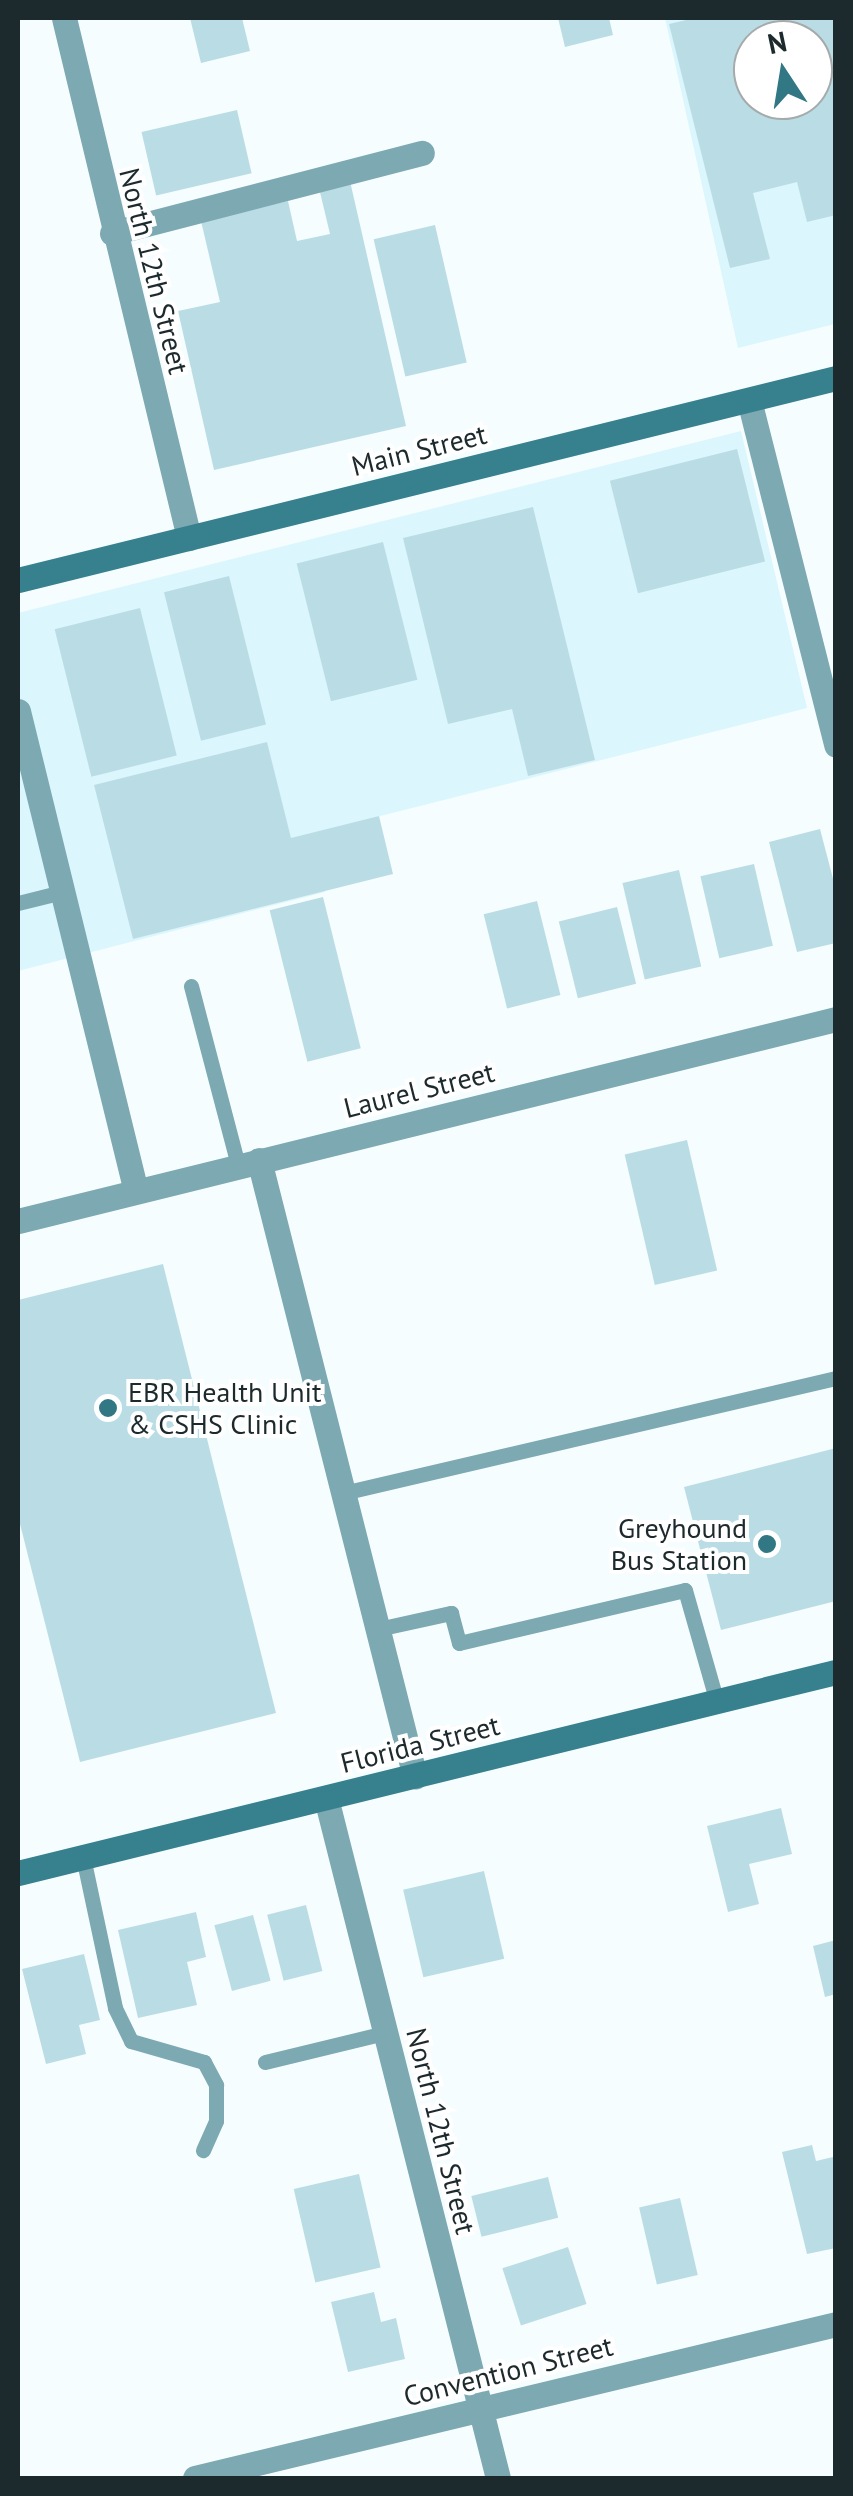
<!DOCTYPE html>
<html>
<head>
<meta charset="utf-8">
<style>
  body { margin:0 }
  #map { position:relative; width:853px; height:2496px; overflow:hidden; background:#f6fdff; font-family:"PT Sans",sans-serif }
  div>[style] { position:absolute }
  .built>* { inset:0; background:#dbf6fc }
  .building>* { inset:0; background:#badde5; transform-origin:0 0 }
  .lane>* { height:15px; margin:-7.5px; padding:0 7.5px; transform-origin:7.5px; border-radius:7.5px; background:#7da9b3 }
  .street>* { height:25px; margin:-12.5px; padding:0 12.5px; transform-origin:12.5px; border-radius:12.5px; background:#7da9b3 }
  .secondary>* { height:25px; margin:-12.5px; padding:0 12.5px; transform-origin:12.5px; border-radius:12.5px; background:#37818f }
  .dots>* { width:28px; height:28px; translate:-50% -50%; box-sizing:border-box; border:5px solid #fff; border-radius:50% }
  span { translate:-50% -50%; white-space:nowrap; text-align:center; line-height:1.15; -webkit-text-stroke:8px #fff; paint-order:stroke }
  .street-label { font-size:28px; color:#1d2a2d }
  .poi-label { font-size:28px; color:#1d2a2d }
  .left { translate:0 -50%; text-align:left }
  .right { translate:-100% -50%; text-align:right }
  .frame { position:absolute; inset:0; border:20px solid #1d2a2d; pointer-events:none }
  .north { position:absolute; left:733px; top:20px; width:100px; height:100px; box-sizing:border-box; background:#fff; border:2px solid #a5aaab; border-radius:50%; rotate:348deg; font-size:28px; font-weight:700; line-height:40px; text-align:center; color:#1d2a2d }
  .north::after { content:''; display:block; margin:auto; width:35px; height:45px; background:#317784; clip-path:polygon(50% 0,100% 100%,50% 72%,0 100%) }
</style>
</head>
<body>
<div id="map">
  <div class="built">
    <div style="clip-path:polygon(evenodd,665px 18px,835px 18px,835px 324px,738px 348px,665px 18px,753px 40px,813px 40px,813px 100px,753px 100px,753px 40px)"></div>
    <div style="clip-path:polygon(741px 431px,807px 708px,309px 834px,325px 892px,18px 971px,18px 613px)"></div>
  </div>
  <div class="building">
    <div style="clip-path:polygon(190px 18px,242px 18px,250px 51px,201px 63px)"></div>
    <div style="clip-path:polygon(558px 18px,609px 18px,613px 35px,565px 47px)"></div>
    <div style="clip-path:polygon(evenodd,695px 18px,836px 18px,836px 215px,807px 222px,797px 182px,753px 193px,770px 259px,730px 268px,669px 24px,695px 18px,753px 40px,813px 40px,813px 100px,753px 100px,753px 40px)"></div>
    <div style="left:237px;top:110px;width:65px;height:98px;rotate:77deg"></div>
    <div style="clip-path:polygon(350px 181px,406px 426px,214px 470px,178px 311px,220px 302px,201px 221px,288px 201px,297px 241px,330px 234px,319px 188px)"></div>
    <div style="left:435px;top:225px;width:141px;height:63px;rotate:77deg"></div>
    <div style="left:737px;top:449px;width:116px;height:131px;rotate:76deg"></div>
    <div style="clip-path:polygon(533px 507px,595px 760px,528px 776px,512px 709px,448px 724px,403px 538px)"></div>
    <div style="left:383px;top:542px;width:142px;height:89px;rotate:76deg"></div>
    <div style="left:229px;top:576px;width:153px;height:67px;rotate:76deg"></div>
    <div style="left:140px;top:608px;width:152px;height:88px;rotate:76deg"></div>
    <div style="clip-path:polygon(267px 742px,291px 838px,379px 816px,393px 874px,133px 939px,94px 785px)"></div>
    <div style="clip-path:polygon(820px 829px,836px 890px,836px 943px,797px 952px,769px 842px)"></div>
    <div style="left:754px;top:864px;width:84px;height:55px;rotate:77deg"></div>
    <div style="left:679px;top:870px;width:99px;height:58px;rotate:77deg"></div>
    <div style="left:323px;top:897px;width:156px;height:55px;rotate:76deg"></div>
    <div style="left:537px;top:901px;width:97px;height:55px;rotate:76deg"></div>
    <div style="left:617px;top:907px;width:79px;height:60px;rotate:76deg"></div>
    <div style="left:687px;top:1140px;width:134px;height:64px;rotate:77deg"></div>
    <div style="clip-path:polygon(163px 1264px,276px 1713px,80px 1762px,18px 1516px,18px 1300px)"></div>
    <div style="clip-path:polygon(836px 1448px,836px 1601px,721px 1630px,684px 1487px)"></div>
    <div style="clip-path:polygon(781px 1808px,792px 1854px,749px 1864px,759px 1904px,728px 1912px,707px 1826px)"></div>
    <div style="left:484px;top:1871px;width:90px;height:83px;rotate:77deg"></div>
    <div style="left:306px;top:1905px;width:68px;height:40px;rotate:76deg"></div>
    <div style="clip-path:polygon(196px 1912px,206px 1957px,187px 1962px,197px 2005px,138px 2018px,118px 1930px)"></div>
    <div style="left:253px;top:1915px;width:68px;height:40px;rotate:75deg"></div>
    <div style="clip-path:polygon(836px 1940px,836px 1994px,825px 1997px,813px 1946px)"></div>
    <div style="clip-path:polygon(84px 1954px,100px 2020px,79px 2025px,86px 2054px,46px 2064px,22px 1969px)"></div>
    <div style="clip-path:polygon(812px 2145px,816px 2161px,833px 2157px,836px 2166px,836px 2248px,807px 2254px,782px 2152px)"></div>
    <div style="left:359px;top:2174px;width:96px;height:67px;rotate:77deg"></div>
    <div style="left:548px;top:2177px;width:42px;height:79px;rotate:76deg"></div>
    <div style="left:680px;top:2198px;width:79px;height:42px;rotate:77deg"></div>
    <div style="left:568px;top:2247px;width:60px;height:69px;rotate:72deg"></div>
    <div style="clip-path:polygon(374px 2292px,381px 2322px,396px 2318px,405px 2359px,348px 2372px,331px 2302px)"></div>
  </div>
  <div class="lane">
    <div style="left:18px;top:903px;width:45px;rotate:-14deg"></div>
    <div style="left:191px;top:986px;width:185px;rotate:75.3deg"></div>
    <div style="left:343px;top:1493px;width:506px;rotate:-13.13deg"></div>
    <div style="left:378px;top:1629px;width:75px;rotate:-12.4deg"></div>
    <div style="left:451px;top:1613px;width:31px;rotate:75deg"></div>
    <div style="left:459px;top:1643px;width:232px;rotate:-13.2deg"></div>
    <div style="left:685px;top:1590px;width:116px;rotate:74.1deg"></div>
    <div style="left:83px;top:1857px;width:154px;rotate:78deg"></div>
    <div style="left:115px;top:2008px;width:37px;rotate:64deg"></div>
    <div style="left:131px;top:2041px;width:76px;rotate:16deg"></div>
    <div style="left:204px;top:2062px;width:26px;rotate:62deg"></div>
    <div style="left:216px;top:2085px;width:36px;rotate:90deg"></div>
    <div style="left:216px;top:2121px;width:32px;rotate:114deg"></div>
    <div style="left:265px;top:2062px;width:123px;rotate:-13.6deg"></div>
  </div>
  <div class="street">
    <div style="left:64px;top:18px;width:535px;rotate:76.48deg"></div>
    <div style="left:112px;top:233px;width:320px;rotate:-14.5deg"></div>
    <div style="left:749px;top:400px;width:356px;rotate:75.8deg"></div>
    <div style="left:18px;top:711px;width:494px;rotate:76.2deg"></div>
    <div style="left:259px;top:1160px;width:636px;rotate:75.81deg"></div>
    <div style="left:18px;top:1221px;width:843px;rotate:-13.87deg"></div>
    <div style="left:326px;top:1798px;width:701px;rotate:75.81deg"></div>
    <div style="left:195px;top:2478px;width:659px;rotate:-13.51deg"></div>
  </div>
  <div class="secondary">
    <div style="left:18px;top:580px;width:843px;rotate:-13.87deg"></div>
    <div style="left:18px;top:1873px;width:842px;rotate:-13.81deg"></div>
  </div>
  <div class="dots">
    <div style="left:108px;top:1408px;background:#317784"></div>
    <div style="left:767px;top:1544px;background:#317784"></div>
  </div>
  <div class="street-label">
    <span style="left:154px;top:271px;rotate:76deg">North 12th Street</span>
    <span style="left:419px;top:450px;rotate:-14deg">Main Street</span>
    <span style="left:419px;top:1090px;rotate:-14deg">Laurel Street</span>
    <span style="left:420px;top:1744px;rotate:-14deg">Florida Street</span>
    <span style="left:441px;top:2131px;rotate:76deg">North 12th Street</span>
    <span style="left:508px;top:2371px;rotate:-14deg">Convention Street</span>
  </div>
  <div class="poi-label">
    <span class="left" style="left:128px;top:1408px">EBR Health Unit<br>&amp; CSHS Clinic</span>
    <span class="right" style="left:747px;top:1544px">Greyhound<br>Bus Station</span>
  </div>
  <div class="frame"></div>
  <div class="north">N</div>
</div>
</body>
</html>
